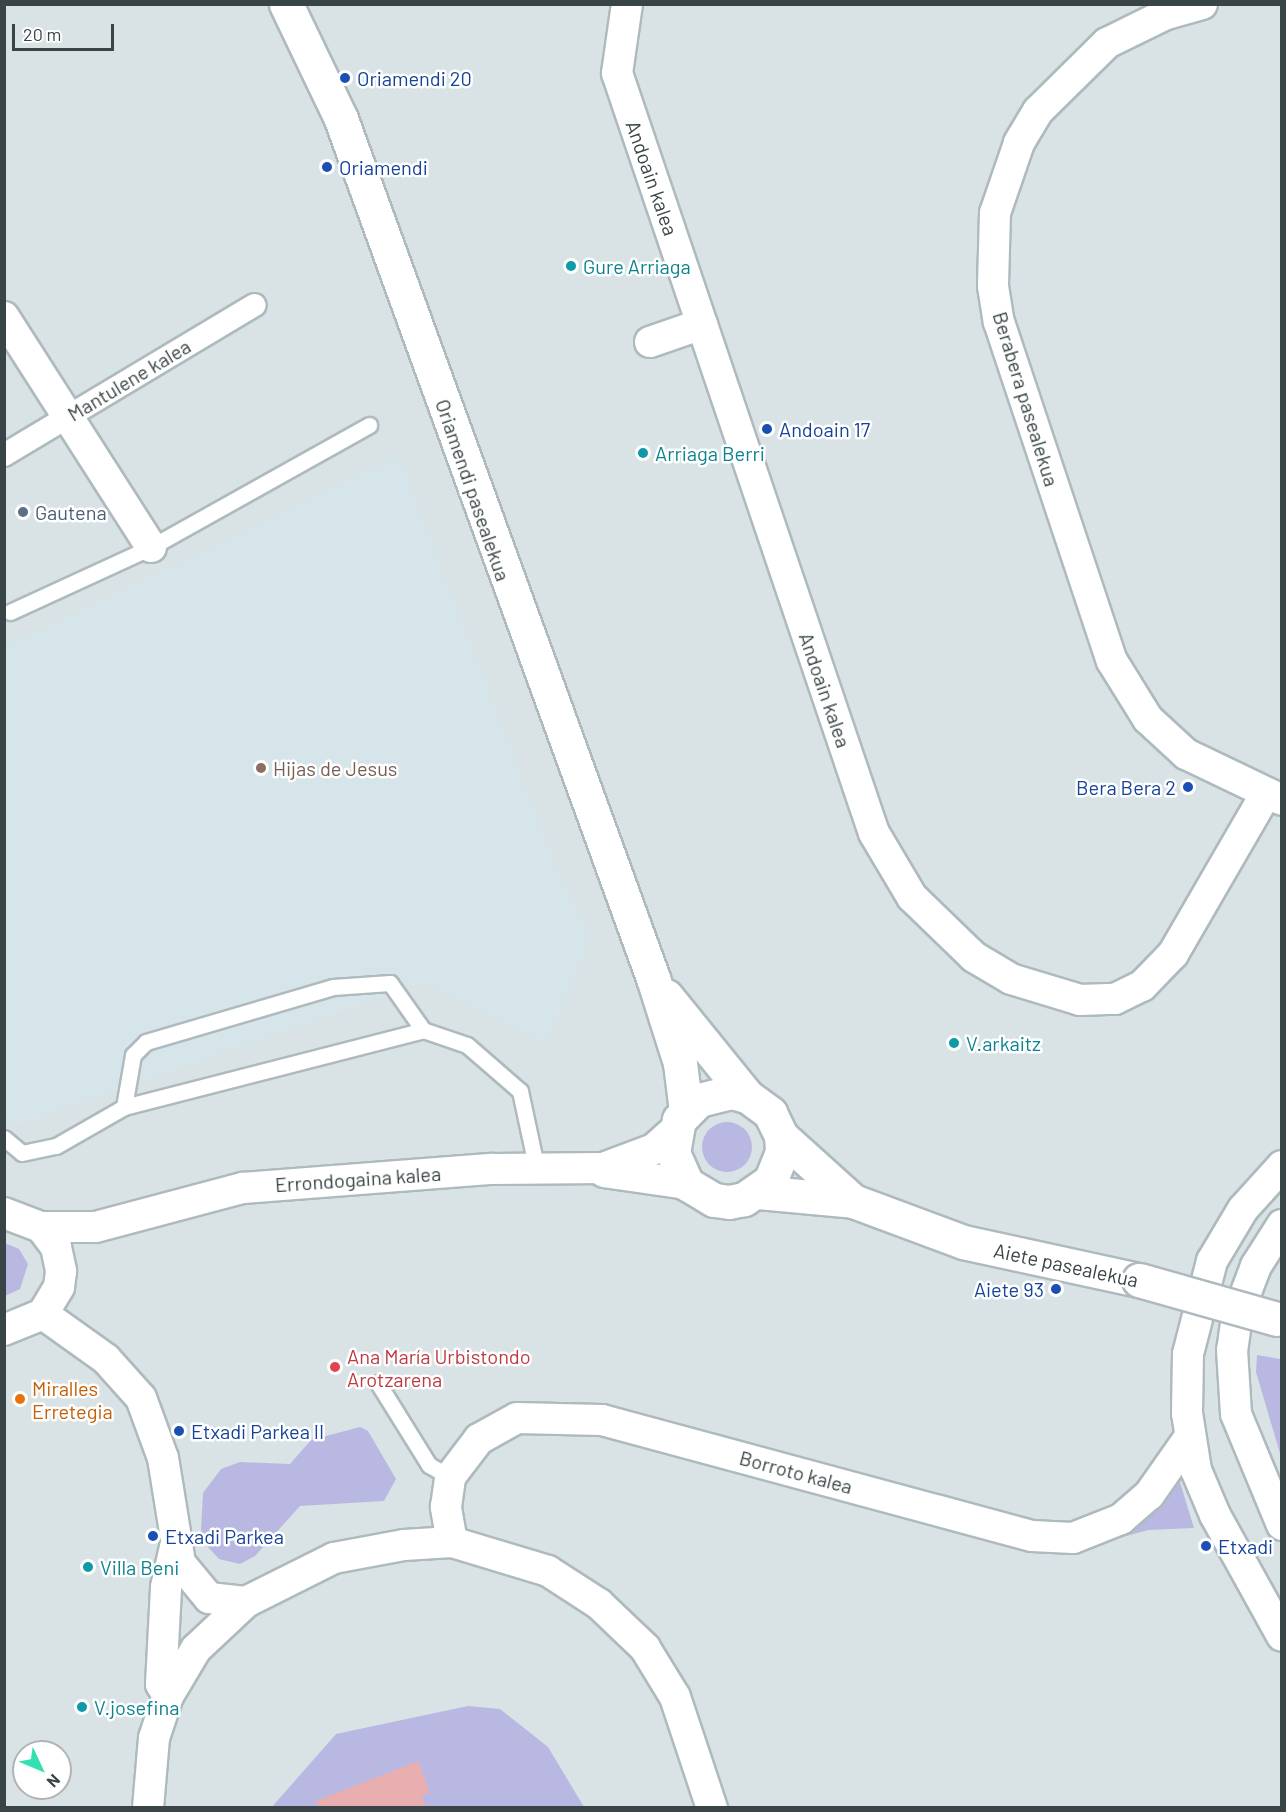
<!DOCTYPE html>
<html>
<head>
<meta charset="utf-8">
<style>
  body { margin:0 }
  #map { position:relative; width:1286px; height:1812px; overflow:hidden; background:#eaf1f3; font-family:Barlow,sans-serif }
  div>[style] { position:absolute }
  .residential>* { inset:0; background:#d9e3e6 }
  .education>* { inset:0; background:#d6e5ea }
  .green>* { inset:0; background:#b9b8e2 }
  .round { border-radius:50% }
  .water>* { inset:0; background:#e8aeb0 }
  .roads { filter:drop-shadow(2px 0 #aebabe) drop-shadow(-2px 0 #aebabe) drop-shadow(0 2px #aebabe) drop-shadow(0 -2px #aebabe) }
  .service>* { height:15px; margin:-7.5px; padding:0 7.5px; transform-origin:7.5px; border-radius:7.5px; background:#fff }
  .pedestrian>* { height:22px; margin:-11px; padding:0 11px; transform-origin:11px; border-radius:11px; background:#fff }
  .minor>* { height:30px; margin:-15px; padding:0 15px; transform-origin:15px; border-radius:15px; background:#fff }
  .tertiary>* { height:33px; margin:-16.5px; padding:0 16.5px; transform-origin:16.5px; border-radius:16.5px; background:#fff }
  .bridges { filter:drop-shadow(2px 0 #aebabe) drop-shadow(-2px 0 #aebabe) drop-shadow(0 2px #aebabe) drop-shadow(0 -2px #aebabe) }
  .tertiary-bridge>* { height:33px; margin:-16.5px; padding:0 16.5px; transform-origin:16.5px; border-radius:16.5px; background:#fff }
  .dots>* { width:16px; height:16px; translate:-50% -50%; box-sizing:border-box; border:3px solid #fff; border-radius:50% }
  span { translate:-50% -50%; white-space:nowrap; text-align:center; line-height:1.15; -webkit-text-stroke:5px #fff; paint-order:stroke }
  .transit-label { font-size:20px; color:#164399 }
  .left { translate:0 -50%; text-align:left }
  .right { translate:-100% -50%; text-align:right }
  .street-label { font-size:20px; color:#394446 }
  .culture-label { font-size:20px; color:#0d838f }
  .service-label { font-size:20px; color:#4e5e75 }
  .education-label { font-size:20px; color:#785e54 }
  .health-label { font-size:20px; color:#be3a42 }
  .food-label { font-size:20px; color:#c56008 }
  .frame { position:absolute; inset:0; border:6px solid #394446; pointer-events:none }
  .north { position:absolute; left:12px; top:1740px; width:60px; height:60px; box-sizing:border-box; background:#fff; border:2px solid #b0b4b5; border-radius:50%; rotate:134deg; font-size:16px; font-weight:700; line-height:24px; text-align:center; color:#394446 }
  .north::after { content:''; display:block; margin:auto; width:21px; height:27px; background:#34e0af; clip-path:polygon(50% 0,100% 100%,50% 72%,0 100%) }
  .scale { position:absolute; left:12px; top:24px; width:102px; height:27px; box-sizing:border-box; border:3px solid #394446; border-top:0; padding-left:8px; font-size:18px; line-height:21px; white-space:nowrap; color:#394446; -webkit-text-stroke:4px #fff; paint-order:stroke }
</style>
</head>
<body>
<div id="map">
  <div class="residential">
    <div style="clip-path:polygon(evenodd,5px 5px,1281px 5px,1281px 1807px,5px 1808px,5px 5px,24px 1752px,60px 1752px,60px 1788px,24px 1788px,24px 1752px)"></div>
  </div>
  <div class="education">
    <div style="clip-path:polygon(399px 457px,565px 890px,591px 942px,544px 1043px,425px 982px,11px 1127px,5px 1112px,5px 646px)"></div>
  </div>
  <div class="green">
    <div class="round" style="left:702px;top:1122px;width:50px;height:50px"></div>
    <div style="clip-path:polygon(5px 1243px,19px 1249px,28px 1264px,20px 1289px,5px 1296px)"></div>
    <div style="clip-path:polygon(1257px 1355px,1281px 1359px,1281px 1457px,1256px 1372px)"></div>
    <div style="clip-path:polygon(360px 1427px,368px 1431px,396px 1479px,384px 1501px,300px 1506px,255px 1556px,240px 1564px,219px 1559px,207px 1546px,201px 1530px,203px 1493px,221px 1469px,240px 1462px,290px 1464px,311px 1440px)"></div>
    <div style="clip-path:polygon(1179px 1479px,1194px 1528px,1148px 1530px,1097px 1544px,1165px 1497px)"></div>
    <div style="clip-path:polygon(468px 1706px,500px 1709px,548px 1747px,584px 1807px,271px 1808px,336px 1734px)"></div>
  </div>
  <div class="water">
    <div style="clip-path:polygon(418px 1761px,430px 1793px,422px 1796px,426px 1807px,318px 1807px,316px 1801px)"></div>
  </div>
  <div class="roads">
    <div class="service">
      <div style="left:10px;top:612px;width:155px;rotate:-24.7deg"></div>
      <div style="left:151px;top:547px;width:250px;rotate:-29.2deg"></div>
      <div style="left:124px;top:1107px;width:53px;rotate:-80.2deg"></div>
      <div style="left:133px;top:1055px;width:18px;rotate:-45deg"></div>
      <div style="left:146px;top:1042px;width:195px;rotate:-16.4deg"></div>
      <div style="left:333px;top:987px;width:57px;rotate:-4deg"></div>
      <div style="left:390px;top:983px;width:57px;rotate:54.9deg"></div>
      <div style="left:4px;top:1138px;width:23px;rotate:40deg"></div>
      <div style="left:22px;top:1153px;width:35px;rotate:-12deg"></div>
      <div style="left:56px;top:1146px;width:78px;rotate:-29.8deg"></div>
      <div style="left:124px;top:1107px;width:309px;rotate:-14.4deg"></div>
      <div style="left:423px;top:1030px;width:46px;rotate:18.8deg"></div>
      <div style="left:467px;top:1045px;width:70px;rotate:41deg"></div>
      <div style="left:520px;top:1091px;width:81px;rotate:77.9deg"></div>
      <div style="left:378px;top:1383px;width:97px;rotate:58.1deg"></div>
      <div style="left:429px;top:1465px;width:24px;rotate:30deg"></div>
    </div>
    <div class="pedestrian">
      <div style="left:4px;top:455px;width:292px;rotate:-30.9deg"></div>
    </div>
    <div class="minor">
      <div style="left:627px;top:4px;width:70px;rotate:98.2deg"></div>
      <div style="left:617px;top:73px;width:802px;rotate:71.32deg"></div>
      <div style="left:874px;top:833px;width:74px;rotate:59.3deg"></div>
      <div style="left:912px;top:897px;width:86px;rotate:44.1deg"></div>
      <div style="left:974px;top:957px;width:43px;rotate:30.7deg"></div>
      <div style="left:1011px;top:979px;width:72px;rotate:16.9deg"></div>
      <div style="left:1080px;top:1000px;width:35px;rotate:-2deg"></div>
      <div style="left:1115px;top:999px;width:30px;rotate:-26deg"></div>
      <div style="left:1142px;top:986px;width:45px;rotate:-45.9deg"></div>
      <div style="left:1173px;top:954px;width:184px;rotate:-59.9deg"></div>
      <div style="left:1202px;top:4px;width:37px;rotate:164deg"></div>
      <div style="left:1166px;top:14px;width:66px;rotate:153.8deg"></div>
      <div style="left:1107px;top:43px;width:97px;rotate:135.4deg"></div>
      <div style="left:1038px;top:111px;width:37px;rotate:121deg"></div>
      <div style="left:1019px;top:143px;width:74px;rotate:108.9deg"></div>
      <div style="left:995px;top:213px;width:73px;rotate:91.6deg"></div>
      <div style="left:993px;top:286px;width:36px;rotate:81deg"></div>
      <div style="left:999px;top:322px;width:357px;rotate:71.6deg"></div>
      <div style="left:1112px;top:661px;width:68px;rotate:58.2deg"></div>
      <div style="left:1148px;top:719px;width:52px;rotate:42.6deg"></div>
      <div style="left:1186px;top:754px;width:106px;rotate:25.6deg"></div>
      <div style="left:4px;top:317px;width:273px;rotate:57.4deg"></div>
      <div style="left:650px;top:342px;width:55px;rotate:-19.1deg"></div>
      <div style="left:1282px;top:1166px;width:58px;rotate:132.2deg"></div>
      <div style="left:1243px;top:1209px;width:61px;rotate:120.8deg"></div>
      <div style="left:1212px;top:1261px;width:96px;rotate:104.5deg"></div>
      <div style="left:1188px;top:1354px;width:59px;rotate:91deg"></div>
      <div style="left:1187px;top:1413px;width:58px;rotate:81deg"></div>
      <div style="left:1196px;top:1470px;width:49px;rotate:67.1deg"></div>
      <div style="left:1215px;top:1515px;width:138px;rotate:61deg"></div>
      <div style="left:604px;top:1172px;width:84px;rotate:8.2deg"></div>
      <div style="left:4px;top:1213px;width:40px;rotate:21deg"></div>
      <div style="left:41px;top:1227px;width:25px;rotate:53deg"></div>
      <div style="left:56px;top:1247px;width:25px;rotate:78deg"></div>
      <div style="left:61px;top:1271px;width:16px;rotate:97deg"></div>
      <div style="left:59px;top:1287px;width:31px;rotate:121deg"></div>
      <div style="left:43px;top:1314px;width:42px;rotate:157.7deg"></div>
      <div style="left:1282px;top:1225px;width:49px;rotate:122.4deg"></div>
      <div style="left:1256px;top:1266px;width:53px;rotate:110.8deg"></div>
      <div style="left:1237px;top:1316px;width:34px;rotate:98deg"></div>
      <div style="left:1232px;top:1350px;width:64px;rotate:86.4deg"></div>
      <div style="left:1236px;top:1414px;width:120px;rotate:67.5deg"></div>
      <div style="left:41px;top:1227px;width:55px"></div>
      <div style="left:96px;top:1227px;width:152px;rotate:-14.9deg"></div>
      <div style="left:243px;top:1188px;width:250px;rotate:-4.4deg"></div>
      <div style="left:492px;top:1169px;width:111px;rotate:-0.5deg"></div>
      <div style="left:603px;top:1168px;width:54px;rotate:-20.4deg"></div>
      <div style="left:654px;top:1149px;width:28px;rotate:-42deg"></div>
      <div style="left:43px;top:1314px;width:77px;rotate:35.5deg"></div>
      <div style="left:106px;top:1359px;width:52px;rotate:48.1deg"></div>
      <div style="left:141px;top:1398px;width:64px;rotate:69.9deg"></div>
      <div style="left:163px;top:1458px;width:106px;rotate:80.8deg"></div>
      <div style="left:180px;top:1563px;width:45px;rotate:50.4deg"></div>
      <div style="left:209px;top:1598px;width:37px;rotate:6deg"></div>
      <div style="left:246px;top:1602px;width:98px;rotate:-26.6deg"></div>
      <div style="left:334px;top:1558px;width:71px;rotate:-10.5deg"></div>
      <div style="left:404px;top:1545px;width:48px;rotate:-3.6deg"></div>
      <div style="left:452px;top:1542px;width:100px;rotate:16.8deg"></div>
      <div style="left:548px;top:1571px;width:61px;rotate:32.9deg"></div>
      <div style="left:599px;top:1604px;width:64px;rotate:43.7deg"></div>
      <div style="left:645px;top:1648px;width:57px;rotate:58.5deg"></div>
      <div style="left:675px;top:1697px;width:117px;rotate:71.6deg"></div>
      <div style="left:452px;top:1542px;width:36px;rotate:-100deg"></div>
      <div style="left:446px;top:1507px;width:30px;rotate:-82deg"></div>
      <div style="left:450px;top:1477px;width:48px;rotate:-52.7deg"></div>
      <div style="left:479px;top:1439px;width:43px;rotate:-28.9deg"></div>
      <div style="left:517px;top:1418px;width:85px;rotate:1.3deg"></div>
      <div style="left:602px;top:1420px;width:445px;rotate:15.1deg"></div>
      <div style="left:1032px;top:1536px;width:41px;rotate:2.8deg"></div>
      <div style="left:1073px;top:1538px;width:52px;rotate:-21.6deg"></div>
      <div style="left:1121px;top:1519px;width:37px;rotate:-41deg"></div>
      <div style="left:1149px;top:1495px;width:70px;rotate:-54.9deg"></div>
      <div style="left:168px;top:1696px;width:14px;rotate:-120deg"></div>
      <div style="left:161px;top:1684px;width:97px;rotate:-87deg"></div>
      <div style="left:166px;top:1587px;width:41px;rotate:-77.3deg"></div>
      <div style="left:148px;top:1808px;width:70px;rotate:-85.1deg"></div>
      <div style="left:154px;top:1738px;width:44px;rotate:-71.6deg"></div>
      <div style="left:168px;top:1696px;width:55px;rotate:-59.2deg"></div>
      <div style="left:196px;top:1649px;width:69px;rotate:-43.2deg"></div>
    </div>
    <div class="tertiary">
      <div style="left:286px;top:4px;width:127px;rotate:64.4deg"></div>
      <div style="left:341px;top:119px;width:914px;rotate:70.04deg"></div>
      <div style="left:653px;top:978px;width:89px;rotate:72.4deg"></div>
      <div style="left:680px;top:1063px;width:48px;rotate:82.9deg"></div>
      <div style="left:666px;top:996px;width:129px;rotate:51deg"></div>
      <div style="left:781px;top:1136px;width:16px;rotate:86deg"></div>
      <div style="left:782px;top:1152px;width:31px;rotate:112deg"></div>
      <div style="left:770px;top:1181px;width:32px;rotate:145deg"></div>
      <div style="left:744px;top:1199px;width:15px;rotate:169deg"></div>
      <div style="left:729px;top:1202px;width:15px;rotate:-172deg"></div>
      <div style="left:714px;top:1200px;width:31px;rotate:-149deg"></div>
      <div style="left:687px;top:1184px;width:34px;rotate:-114deg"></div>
      <div style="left:673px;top:1153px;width:34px;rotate:-80deg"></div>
      <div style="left:679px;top:1120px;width:28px;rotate:-45deg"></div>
      <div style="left:699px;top:1100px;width:33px;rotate:-14deg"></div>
      <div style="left:731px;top:1092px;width:16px;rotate:14deg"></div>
      <div style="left:747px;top:1096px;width:29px;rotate:36deg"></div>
      <div style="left:770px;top:1113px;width:25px;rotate:64deg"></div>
      <div style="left:781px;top:1136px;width:97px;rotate:42.1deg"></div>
      <div style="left:758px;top:1192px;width:95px;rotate:5.4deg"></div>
      <div style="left:853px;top:1201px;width:117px;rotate:20.4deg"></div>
      <div style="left:963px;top:1242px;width:180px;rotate:12.2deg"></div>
    </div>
  </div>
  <div class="bridges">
    <div class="tertiary-bridge">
      <div style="left:1139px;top:1280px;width:143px;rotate:15.8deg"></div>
    </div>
  </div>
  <div class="dots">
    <div style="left:345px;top:78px;background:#1a4fb4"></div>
    <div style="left:327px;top:167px;background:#1a4fb4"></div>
    <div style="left:571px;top:266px;background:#0f9aa8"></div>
    <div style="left:767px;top:429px;background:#1a4fb4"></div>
    <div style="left:643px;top:453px;background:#0f9aa8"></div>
    <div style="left:23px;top:512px;background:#5c6f8a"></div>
    <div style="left:261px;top:768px;background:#8d6e63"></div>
    <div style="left:1188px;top:787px;background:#1a4fb4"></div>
    <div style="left:954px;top:1043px;background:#0f9aa8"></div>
    <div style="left:1056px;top:1289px;background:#1a4fb4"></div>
    <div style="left:335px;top:1367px;background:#e0444e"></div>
    <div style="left:20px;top:1399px;background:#e8710a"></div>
    <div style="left:179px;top:1431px;background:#1a4fb4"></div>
    <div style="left:153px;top:1536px;background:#1a4fb4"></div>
    <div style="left:1206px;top:1546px;background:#1a4fb4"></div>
    <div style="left:88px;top:1567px;background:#0f9aa8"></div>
    <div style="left:82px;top:1707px;background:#0f9aa8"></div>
  </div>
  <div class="transit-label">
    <span class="left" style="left:357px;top:78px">Oriamendi 20</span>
    <span class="left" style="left:339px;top:167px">Oriamendi</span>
    <span class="left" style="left:779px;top:429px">Andoain 17</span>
    <span class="right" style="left:1176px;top:787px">Bera Bera 2</span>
    <span class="right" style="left:1044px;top:1289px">Aiete 93</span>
    <span class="left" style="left:191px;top:1431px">Etxadi Parkea II</span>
    <span class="left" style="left:165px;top:1536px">Etxadi Parkea</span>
    <span class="left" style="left:1218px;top:1546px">Etxadi</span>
  </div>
  <div class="street-label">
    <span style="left:652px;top:178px;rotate:71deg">Andoain kalea</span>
    <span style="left:129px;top:380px;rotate:-31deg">Mantulene kalea</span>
    <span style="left:1026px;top:399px;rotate:73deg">Berabera pasealekua</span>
    <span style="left:473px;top:490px;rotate:71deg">Oriamendi pasealekua</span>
    <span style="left:825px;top:690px;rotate:71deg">Andoain kalea</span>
    <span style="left:358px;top:1179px;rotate:-4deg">Errondogaina kalea</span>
    <span style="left:1066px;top:1265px;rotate:12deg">Aiete pasealekua</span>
    <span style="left:796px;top:1472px;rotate:15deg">Borroto kalea</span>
  </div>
  <div class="culture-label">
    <span class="left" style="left:583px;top:266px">Gure Arriaga</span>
    <span class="left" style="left:655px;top:453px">Arriaga Berri</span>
    <span class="left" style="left:966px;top:1043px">V.arkaitz</span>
    <span class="left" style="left:100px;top:1567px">Villa Beni</span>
    <span class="left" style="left:94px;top:1707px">V.josefina</span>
  </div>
  <div class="service-label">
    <span class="left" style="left:35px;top:512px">Gautena</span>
  </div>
  <div class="education-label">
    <span class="left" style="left:273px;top:768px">Hijas de Jesus</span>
  </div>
  <div class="health-label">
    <span class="left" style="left:347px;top:1368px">Ana María Urbistondo<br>Arotzarena</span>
  </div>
  <div class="food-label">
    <span class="left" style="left:32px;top:1400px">Miralles<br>Erretegia</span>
  </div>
  <div class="frame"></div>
  <div class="north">N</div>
  <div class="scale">20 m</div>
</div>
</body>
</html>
